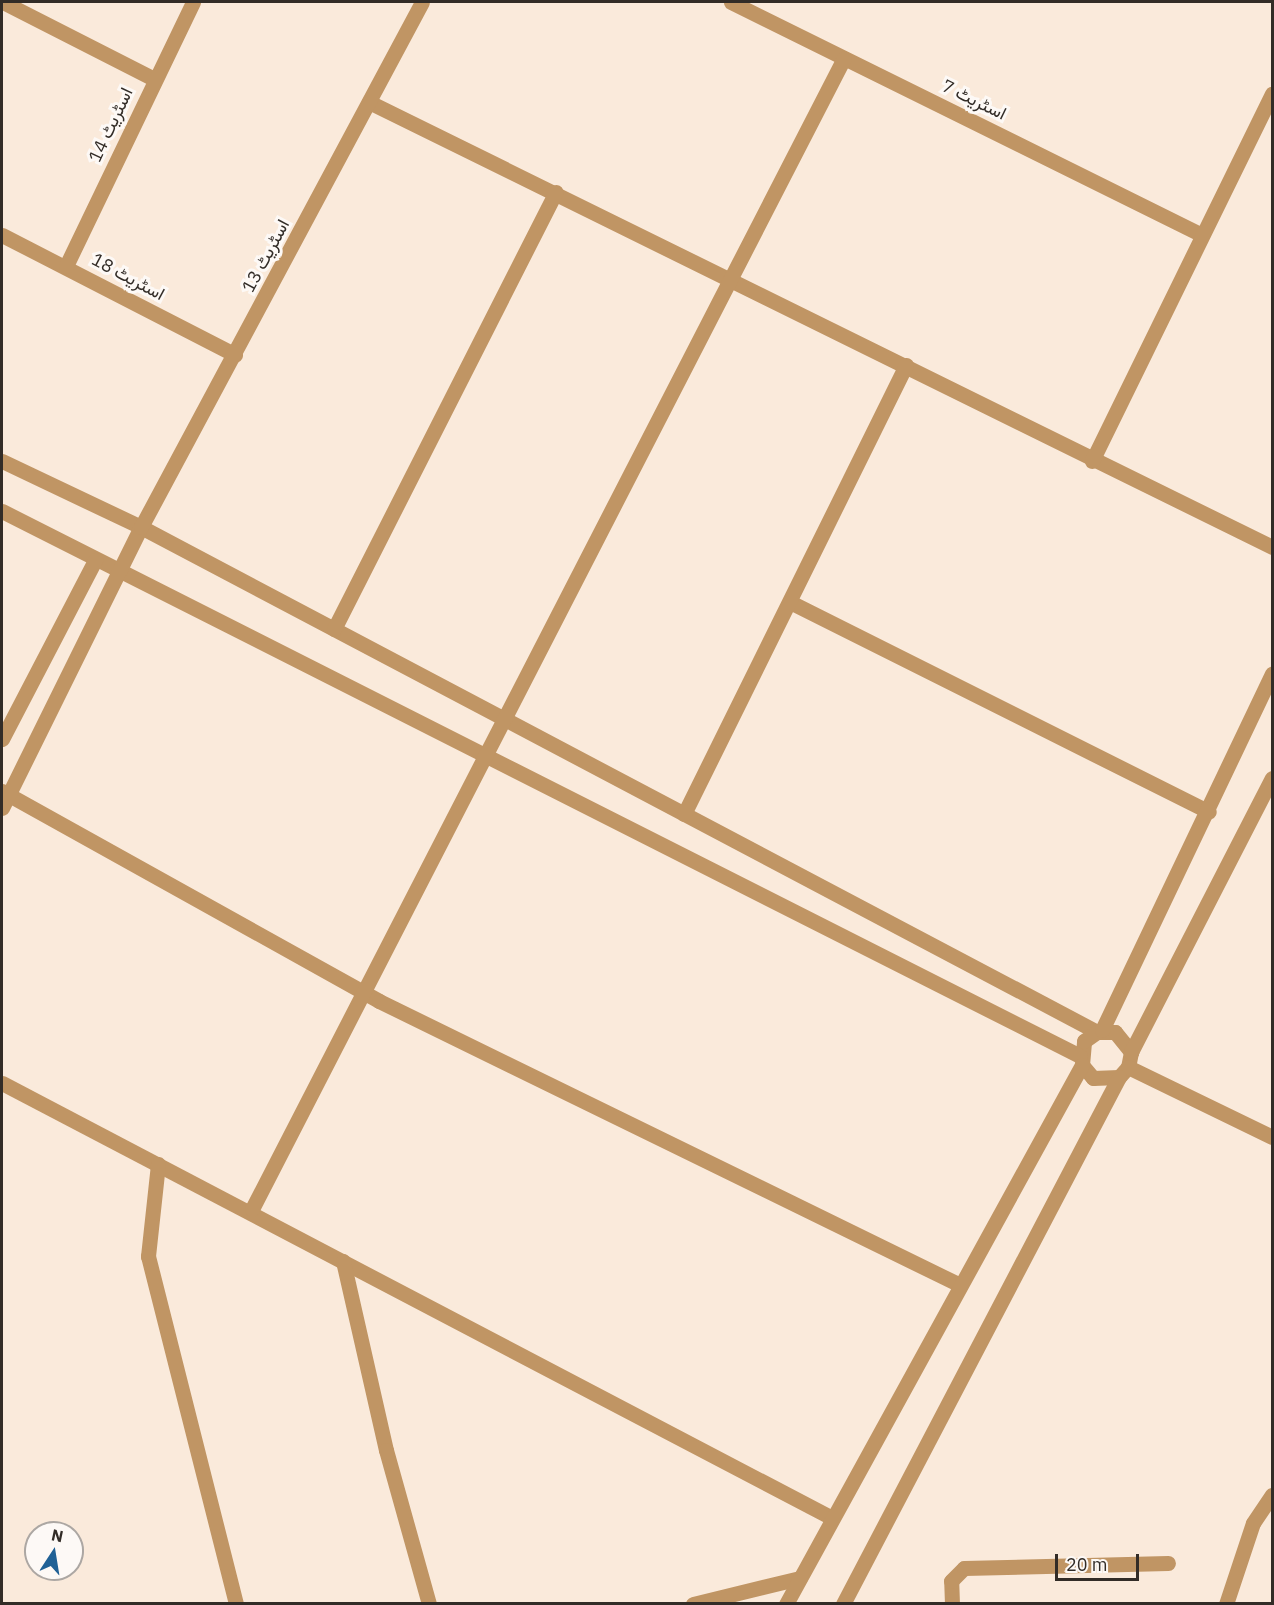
<!DOCTYPE html>
<html>
<head>
<meta charset="utf-8">
<style>
  body { margin:0 }
  #map { position:relative; width:1274px; height:1605px; overflow:hidden; background:#faeadb; font-family:"IBM Plex Sans",Vazirmatn,sans-serif }
  div>[style] { position:absolute }
  .street>* { height:15px; margin:-7.5px; padding:0 7.5px; transform-origin:7.5px; border-radius:7.5px; background:#c09564 }
  span { translate:-50% -50%; white-space:nowrap; text-align:center; line-height:1.15; -webkit-text-stroke:6px #fdf9f6; paint-order:stroke }
  .street-label { font-size:18px; color:#322c27 }
  .frame { position:absolute; inset:0; border:3px solid #322c27; pointer-events:none }
  .north { position:absolute; left:24px; top:1521px; width:60px; height:60px; box-sizing:border-box; background:#fdf9f6; border:2px solid #aca7a3; border-radius:50%; rotate:12deg; font-size:16px; font-weight:700; line-height:24px; text-align:center; color:#322c27 }
  .north::after { content:''; display:block; margin:auto; width:21px; height:27px; background:#206196; clip-path:polygon(50% 0,100% 100%,50% 72%,0 100%) }
  .scale { position:absolute; left:1055px; top:1554px; width:84px; height:27px; box-sizing:border-box; border:3px solid #322c27; border-top:0; padding-left:8px; font-size:18px; line-height:21px; white-space:nowrap; color:#322c27; -webkit-text-stroke:4px #fdf9f6; paint-order:stroke }
</style>
</head>
<body>
<div id="map">
  <div class="street">
    <div style="left:3px;top:2px;width:169px;rotate:27deg"></div>
    <div style="left:731px;top:2px;width:523px;rotate:26.32deg"></div>
    <div style="left:369px;top:102px;width:1007px;rotate:26.23deg"></div>
    <div style="left:2px;top:235px;width:262px;rotate:27.2deg"></div>
    <div style="left:66px;top:266px;width:293px;rotate:-64.3deg"></div>
    <div style="left:2px;top:461px;width:154px;rotate:25.4deg"></div>
    <div style="left:141px;top:527px;width:1081px;rotate:27.84deg"></div>
    <div style="left:1097px;top:1032px;width:18px"></div>
    <div style="left:1115px;top:1032px;width:26px;rotate:51deg"></div>
    <div style="left:1131px;top:1052px;width:15px;rotate:101deg"></div>
    <div style="left:1128px;top:1067px;width:13px;rotate:132deg"></div>
    <div style="left:1119px;top:1077px;width:26px;rotate:178deg"></div>
    <div style="left:1093px;top:1078px;width:17px;rotate:-130deg"></div>
    <div style="left:1082px;top:1065px;width:24px;rotate:-85deg"></div>
    <div style="left:1084px;top:1041px;width:16px;rotate:-35deg"></div>
    <div style="left:1092px;top:461px;width:409px;rotate:-63.9deg"></div>
    <div style="left:2px;top:511px;width:1208px;rotate:26.82deg"></div>
    <div style="left:792px;top:603px;width:466px;rotate:26.6deg"></div>
    <div style="left:334px;top:629px;width:490px;rotate:-63.1deg"></div>
    <div style="left:2px;top:739px;width:202px;rotate:-62.5deg"></div>
    <div style="left:2px;top:791px;width:432px;rotate:29.1deg"></div>
    <div style="left:379px;top:1001px;width:644px;rotate:26.05deg"></div>
    <div style="left:2px;top:808px;width:313px;rotate:-63.7deg"></div>
    <div style="left:141px;top:527px;width:595px;rotate:-61.84deg"></div>
    <div style="left:684px;top:814px;width:501px;rotate:-63.69deg"></div>
    <div style="left:1102px;top:1030px;width:395px;rotate:-64.5deg"></div>
    <div style="left:1131px;top:1052px;width:308px;rotate:-62.8deg"></div>
    <div style="left:1128px;top:1067px;width:160px;rotate:25.9deg"></div>
    <div style="left:2px;top:1083px;width:937px;rotate:27.66deg"></div>
    <div style="left:158px;top:1164px;width:93px;rotate:96.2deg"></div>
    <div style="left:148px;top:1256px;width:359px;rotate:75.8deg"></div>
    <div style="left:252px;top:1209px;width:1294px;rotate:-62.78deg"></div>
    <div style="left:343px;top:1261px;width:194px;rotate:77.2deg"></div>
    <div style="left:386px;top:1450px;width:160px;rotate:74.4deg"></div>
    <div style="left:693px;top:1604px;width:110px;rotate:-13.7deg"></div>
    <div style="left:786px;top:1604px;width:615px;rotate:-61.23deg"></div>
    <div style="left:843px;top:1604px;width:595px;rotate:-62.36deg"></div>
    <div style="left:952px;top:1604px;width:23px;rotate:-92deg"></div>
    <div style="left:951px;top:1581px;width:18px;rotate:-45deg"></div>
    <div style="left:964px;top:1568px;width:204px;rotate:-1.4deg"></div>
    <div style="left:1226px;top:1604px;width:85px;rotate:-71.6deg"></div>
    <div style="left:1253px;top:1523px;width:34px;rotate:-56deg"></div>
  </div>
  <div class="street-label">
    <span style="left:974px;top:100px;rotate:26deg">اسٹریٹ 7</span>
    <span style="left:111px;top:125px;rotate:-65deg">اسٹریٹ 14</span>
    <span style="left:266px;top:256px;rotate:-62deg">اسٹریٹ 13</span>
    <span style="left:128px;top:277px;rotate:28deg">اسٹریٹ 18</span>
  </div>
  <div class="frame"></div>
  <div class="north">N</div>
  <div class="scale">20 m</div>
</div>
</body>
</html>
